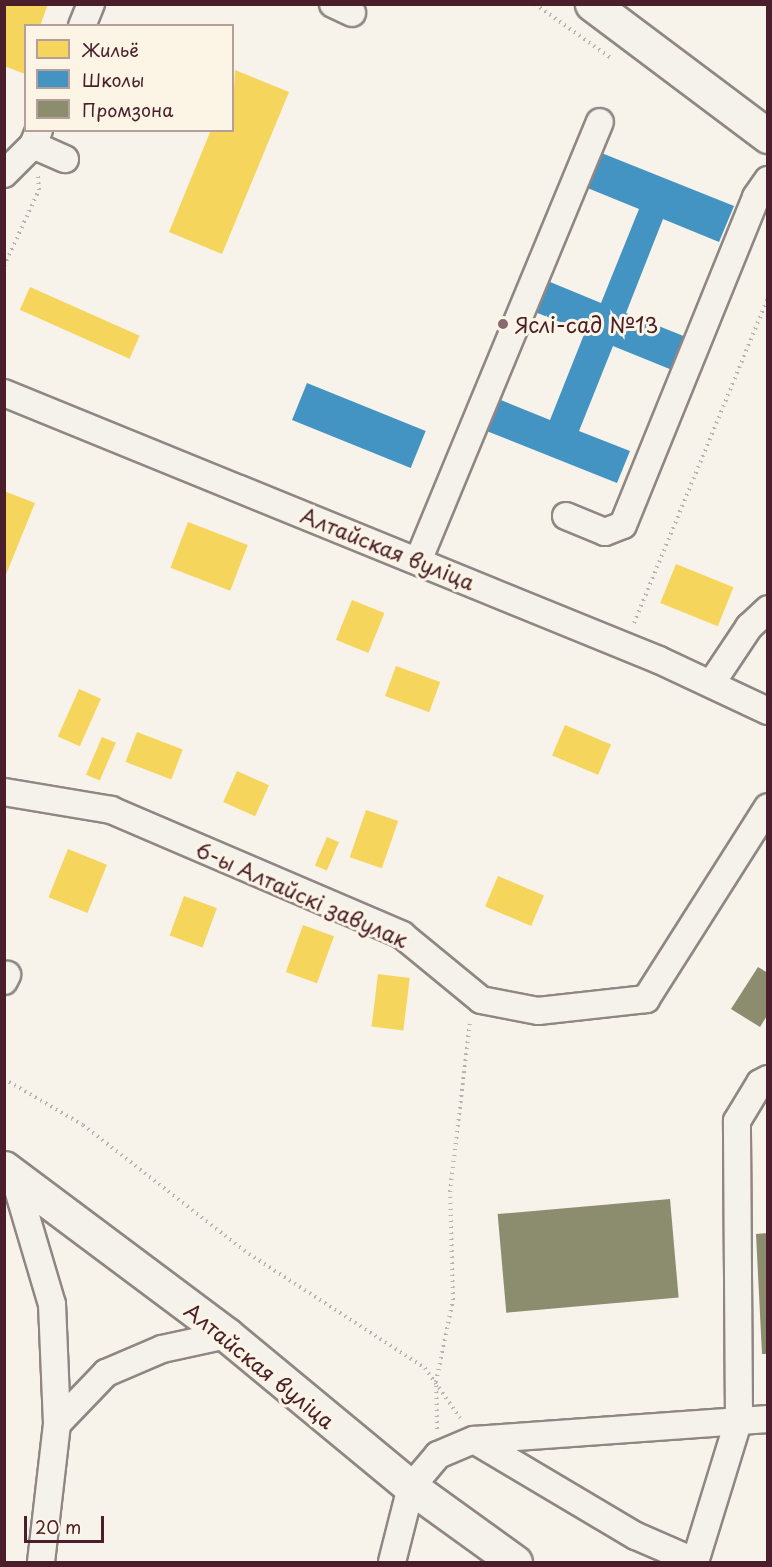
<!DOCTYPE html>
<html>
<head>
<meta charset="utf-8">
<style>
  body { margin:0 }
  #map { position:relative; width:772px; height:1567px; overflow:hidden; background:#f7f3ea; font-family:"Playpen Sans",sans-serif }
  div>[style] { position:absolute }
  .homes>* { inset:0; background:#f6d55c; transform-origin:0 0 }
  .schools>* { inset:0; background:#4393c3; transform-origin:0 0 }
  .industry>* { inset:0; background:#8c8c6e; transform-origin:0 0 }
  .path>* { height:4px; margin-top:-2px; transform-origin:0; background:repeating-linear-gradient(90deg,#b8b1ae 0 1.5px,transparent 0 6px) }
  .roads { filter:drop-shadow(2px 0 #908684) drop-shadow(-2px 0 #908684) drop-shadow(0 2px #908684) drop-shadow(0 -2px #908684) }
  .minor>* { height:26px; margin:-13px; padding:0 13px; transform-origin:13px; border-radius:13px; background:#f5f2ec }
  .major>* { height:33px; margin:-16.5px; padding:0 16.5px; transform-origin:16.5px; border-radius:16.5px; background:#f5f2ec }
  .dots>* { width:16px; height:16px; translate:-50% -50%; box-sizing:border-box; border:3px solid #fcf5e5; border-radius:50% }
  span { translate:-50% -50%; white-space:nowrap; text-align:center; line-height:1.15; -webkit-text-stroke:6px #fcf5e5; paint-order:stroke }
  .poi-label { font-size:21px; color:#4a1f2b }
  .left { translate:0 -50%; text-align:left }
  .street-label { font-size:21px; color:#4a1f2b }
  .frame { position:absolute; inset:0; border:6px solid #4a1f2b; pointer-events:none }
  .legend { position:absolute; left:24px; top:24px; width:210px; height:108px; box-sizing:border-box; background:#fcf5e5; border:2px solid #b59f9b; margin:0; padding:8px 10px; list-style:none; font-size:18px; color:#4a1f2b }
  .legend li { display:flex; align-items:center; gap:12px; height:30px }
  .legend b { width:30px; border:2px solid #b59f9b }
  .scale { position:absolute; left:24px; top:1516px; width:80px; height:27px; box-sizing:border-box; border:3px solid #4a1f2b; border-top:0; padding-left:8px; font-size:18px; line-height:21px; white-space:nowrap; color:#4a1f2b; -webkit-text-stroke:4px #fcf5e5; paint-order:stroke }
</style>
</head>
<body>
<div id="map">
  <div class="homes">
    <div style="clip-path:polygon(4px 4px,48px 4px,40px 26px,26px 26px,25px 74px,4px 66px)"></div>
    <div style="clip-path:polygon(235px 70px,289px 92px,222px 254px,169px 232px,211px 130px,232px 130px)"></div>
    <div style="left:30px;top:287px;width:120px;height:25px;rotate:24deg"></div>
    <div style="clip-path:polygon(4px 491px,35px 503px,5px 577px,4px 577px)"></div>
    <div style="left:188px;top:522px;width:64px;height:49px;rotate:21deg"></div>
    <div style="left:676px;top:564px;width:62px;height:42px;rotate:22deg"></div>
    <div style="left:352px;top:600px;width:35px;height:43px;rotate:22deg"></div>
    <div style="left:396px;top:666px;width:47px;height:32px;rotate:20deg"></div>
    <div style="left:79px;top:689px;width:24px;height:52px;rotate:24deg"></div>
    <div style="left:565px;top:725px;width:50px;height:33px;rotate:23deg"></div>
    <div style="left:137px;top:732px;width:49px;height:32px;rotate:21deg"></div>
    <div style="left:102px;top:737px;width:15px;height:41px;rotate:23deg"></div>
    <div style="left:237px;top:771px;width:35px;height:34px;rotate:24deg"></div>
    <div style="left:366px;top:810px;width:34px;height:50px;rotate:19deg"></div>
    <div style="left:327px;top:837px;width:13px;height:31px;rotate:23deg"></div>
    <div style="left:68px;top:849px;width:42px;height:52px;rotate:22deg"></div>
    <div style="left:498px;top:876px;width:50px;height:33px;rotate:23deg"></div>
    <div style="left:184px;top:896px;width:35px;height:42px;rotate:20deg"></div>
    <div style="left:303px;top:925px;width:33px;height:50px;rotate:20deg"></div>
    <div style="left:378px;top:974px;width:32px;height:53px;rotate:7deg"></div>
  </div>
  <div class="schools">
    <div style="clip-path:polygon(599px 152px,734px 206px,719px 242px,663px 219px,626px 313px,691px 339px,677px 372px,613px 346px,579px 431px,630px 451px,617px 483px,484px 430px,496px 398px,550px 420px,585px 332px,525px 308px,538px 277px,601px 303px,639px 209px,585px 187px)"></div>
    <div style="left:307px;top:383px;width:128px;height:40px;rotate:22deg"></div>
  </div>
  <div class="industry">
    <div style="clip-path:polygon(758px 967px,768px 973px,768px 1014px,760px 1027px,731px 1009px)"></div>
    <div style="left:670px;top:1199px;width:99px;height:173px;rotate:85deg"></div>
    <div style="clip-path:polygon(768px 1233px,768px 1354px,762px 1354px,756px 1234px)"></div>
  </div>
  <div class="path">
    <div style="left:535px;top:4px;width:93px;rotate:35.4deg"></div>
    <div style="left:4px;top:266px;width:84px;rotate:-65.3deg"></div>
    <div style="left:39px;top:190px;width:15px;rotate:-94deg"></div>
    <div style="left:634px;top:623px;width:352px;rotate:-67.6deg"></div>
    <div style="left:4px;top:1079px;width:91px;rotate:30.2deg"></div>
    <div style="left:83px;top:1125px;width:210px;rotate:37.9deg"></div>
    <div style="left:249px;top:1254px;width:210px;rotate:32.9deg"></div>
    <div style="left:425px;top:1368px;width:61px;rotate:55deg"></div>
    <div style="left:437px;top:1429px;width:47px;rotate:-91.2deg"></div>
    <div style="left:436px;top:1382px;width:84px;rotate:-78.3deg"></div>
    <div style="left:453px;top:1300px;width:108px;rotate:-91.6deg"></div>
    <div style="left:450px;top:1192px;width:170px;rotate:-83.3deg"></div>
  </div>
  <div class="roads">
    <div class="minor">
      <div style="left:333px;top:4px;width:21px;rotate:25deg"></div>
      <div style="left:82px;top:26px;width:24px;rotate:-68deg"></div>
      <div style="left:33px;top:145px;width:35px;rotate:24deg"></div>
      <div style="left:4px;top:174px;width:41px;rotate:-45deg"></div>
      <div style="left:33px;top:145px;width:16px;rotate:-68deg"></div>
      <div style="left:4px;top:393px;width:707px;rotate:22.18deg"></div>
      <div style="left:659px;top:660px;width:120px;rotate:25.1deg"></div>
      <div style="left:566px;top:516px;width:42px;rotate:22.3deg"></div>
      <div style="left:605px;top:532px;width:19px;rotate:-21deg"></div>
      <div style="left:623px;top:525px;width:354px;rotate:-67.9deg"></div>
      <div style="left:756px;top:197px;width:21px;rotate:-55deg"></div>
      <div style="left:418px;top:561px;width:475px;rotate:-67.5deg"></div>
      <div style="left:711px;top:684px;width:69px;rotate:-56.3deg"></div>
      <div style="left:749px;top:627px;width:26px;rotate:-43deg"></div>
      <div style="left:4px;top:792px;width:109px;rotate:9.5deg"></div>
      <div style="left:111px;top:810px;width:317px;rotate:23.2deg"></div>
      <div style="left:402px;top:935px;width:102px;rotate:39.4deg"></div>
      <div style="left:481px;top:1000px;width:58px;rotate:10.9deg"></div>
      <div style="left:538px;top:1011px;width:109px;rotate:-6.3deg"></div>
      <div style="left:646px;top:999px;width:227px;rotate:-57.6deg"></div>
      <div style="left:4px;top:981px;width:7px;rotate:-63deg"></div>
      <div style="left:14px;top:1176px;width:134px;rotate:73.5deg"></div>
      <div style="left:52px;top:1304px;width:120px;rotate:87.6deg"></div>
      <div style="left:57px;top:1424px;width:139px;rotate:96.6deg"></div>
      <div style="left:57px;top:1424px;width:71px;rotate:-46.1deg"></div>
      <div style="left:106px;top:1373px;width:61px;rotate:-23.2deg"></div>
      <div style="left:162px;top:1349px;width:66px;rotate:-12.2deg"></div>
      <div style="left:474px;top:1440px;width:188px;rotate:30.7deg"></div>
      <div style="left:636px;top:1536px;width:65px;rotate:23.4deg"></div>
      <div style="left:392px;top:1562px;width:77px;rotate:-75.8deg"></div>
      <div style="left:411px;top:1487px;width:42px;rotate:-49.8deg"></div>
      <div style="left:438px;top:1455px;width:39px;rotate:-23deg"></div>
      <div style="left:474px;top:1440px;width:295px;rotate:-4.1deg"></div>
      <div style="left:695px;top:1562px;width:150px;rotate:-72.9deg"></div>
      <div style="left:739px;top:1419px;width:298px;rotate:-90.4deg"></div>
      <div style="left:737px;top:1121px;width:44px;rotate:-58.8deg"></div>
      <div style="left:760px;top:1083px;width:9px;rotate:-27deg"></div>
    </div>
    <div class="major">
      <div style="left:592px;top:4px;width:220px;rotate:36.9deg"></div>
      <div style="left:4px;top:1168px;width:279px;rotate:36.8deg"></div>
      <div style="left:227px;top:1335px;width:239px;rotate:39.6deg"></div>
      <div style="left:411px;top:1487px;width:128px;rotate:35.8deg"></div>
    </div>
  </div>
  <div class="dots">
    <div style="left:503px;top:324px;background:#87696e"></div>
  </div>
  <div class="poi-label">
    <span class="left" style="left:515px;top:324px">Яслі-сад №13</span>
  </div>
  <div class="street-label">
    <span style="left:388px;top:548px;rotate:22deg">Алтайская вуліца</span>
    <span style="left:302px;top:894px;rotate:24deg">6-ы Алтайскі завулак</span>
    <span style="left:260px;top:1365px;rotate:39deg">Алтайская вуліца</span>
  </div>
  <div class="frame"></div>
  <ul class="legend">
  <li><b style="height:16px;background:#f6d55c"></b>Жильё</li>
  <li><b style="height:16px;background:#4393c3"></b>Школы</li>
  <li><b style="height:16px;background:#8c8c6e"></b>Промзона</li>
  </ul>
  <div class="scale">20 m</div>
</div>
</body>
</html>
